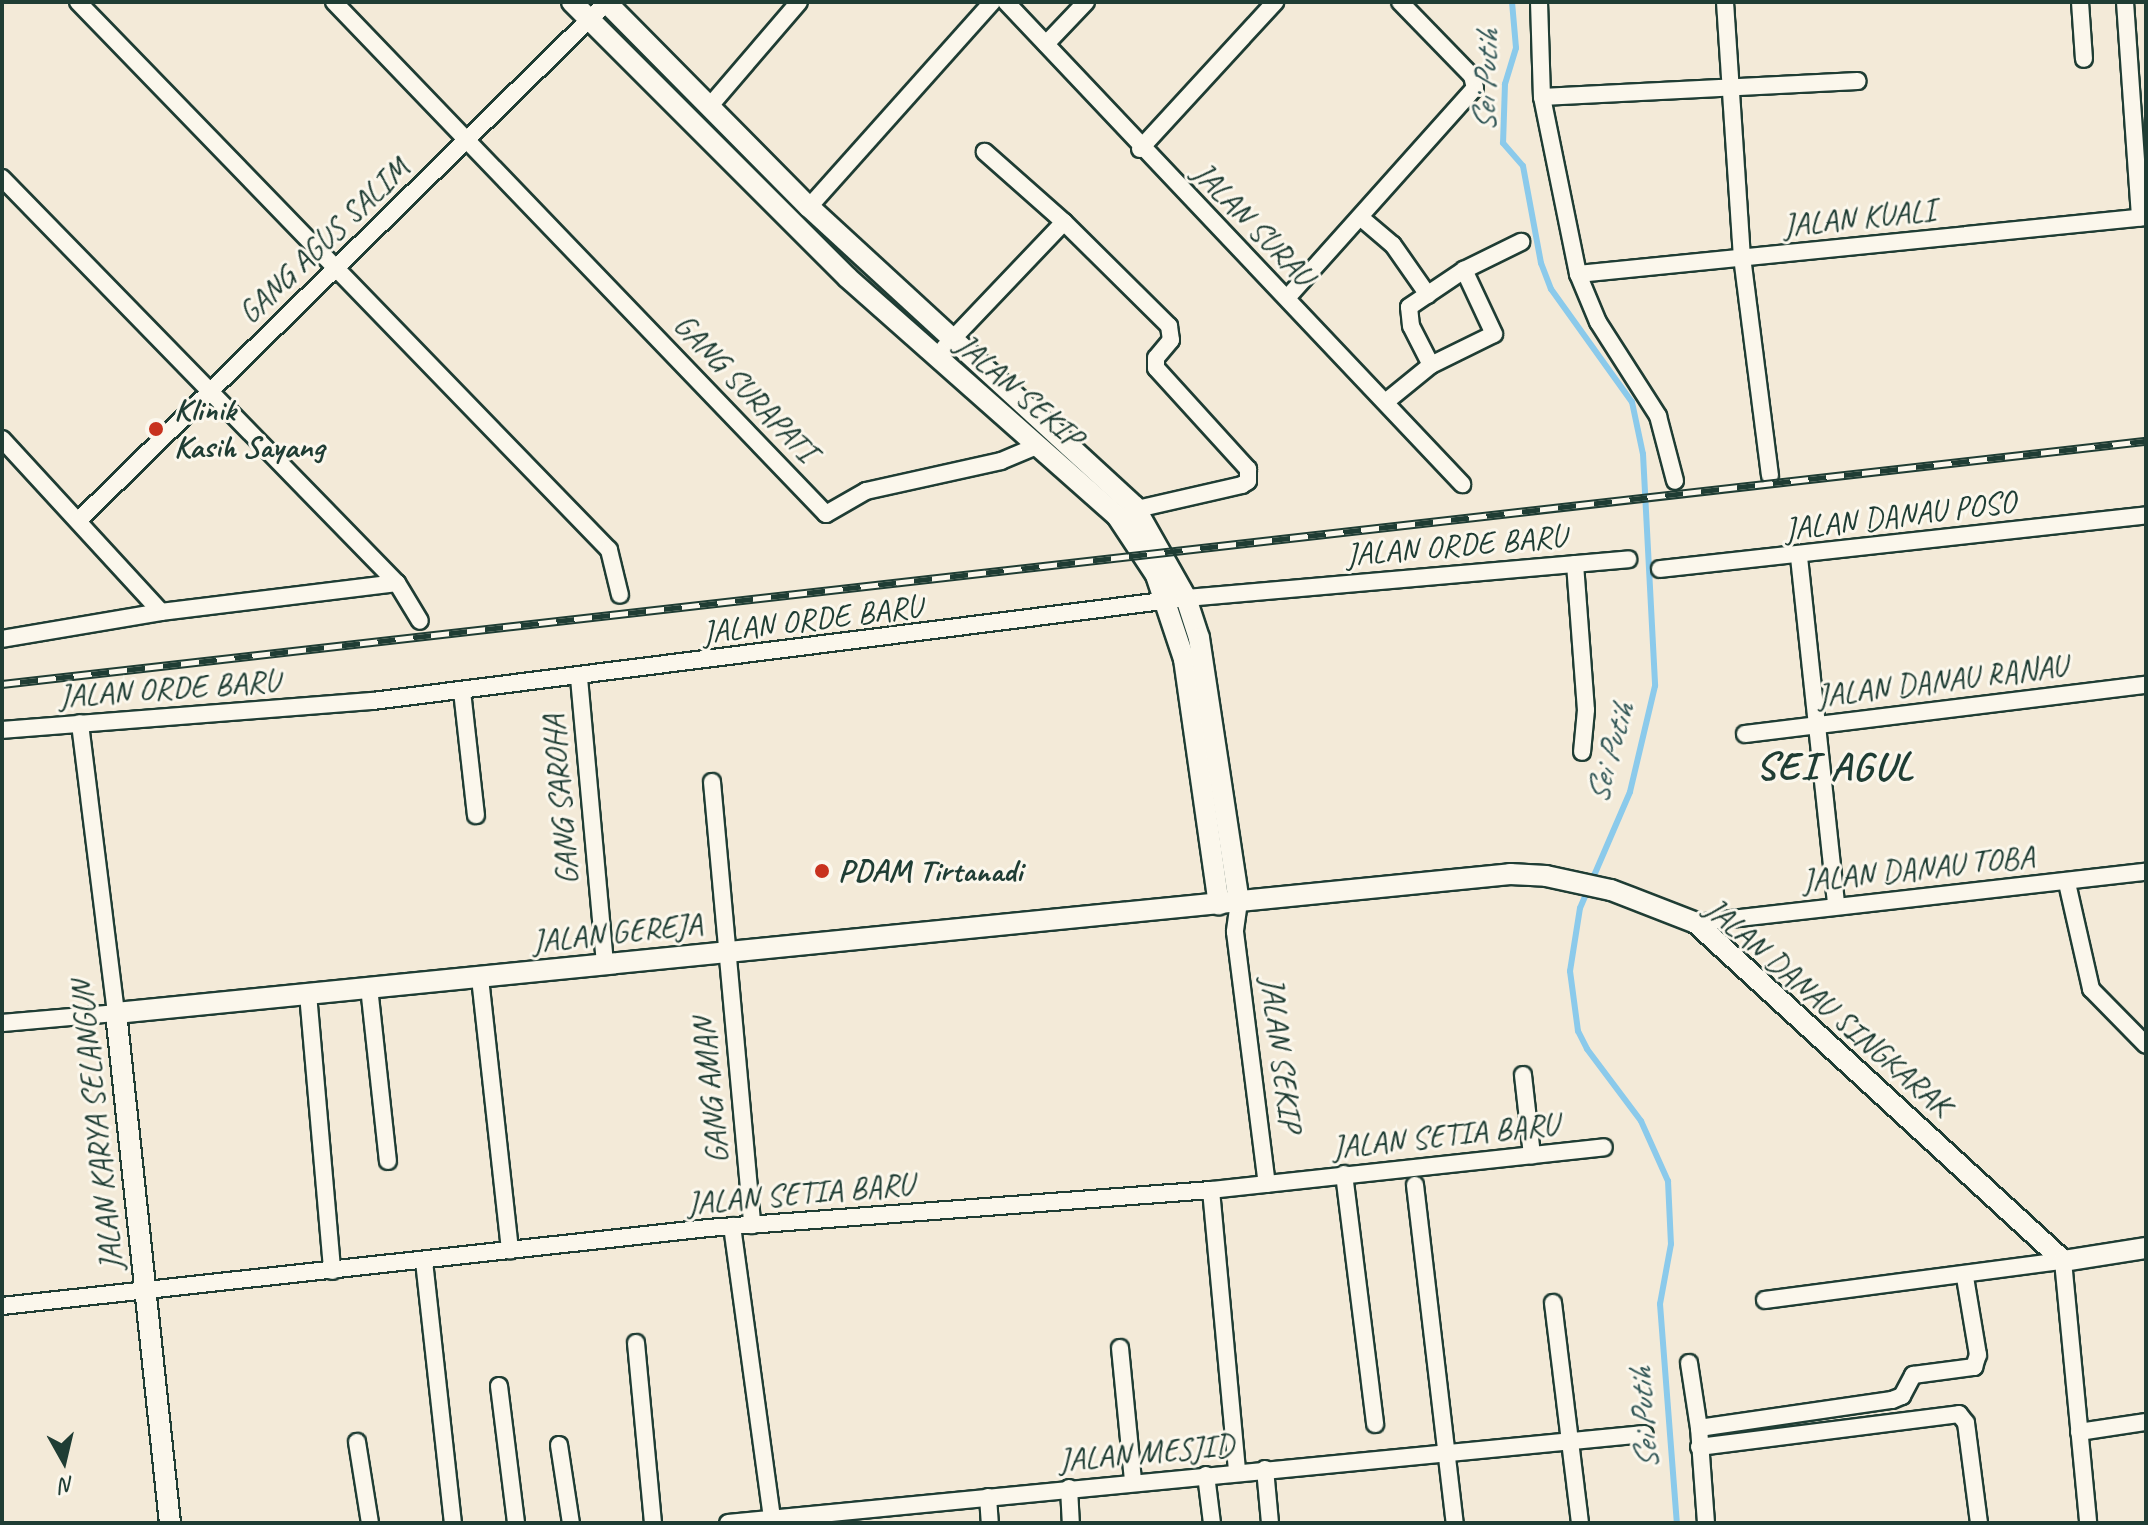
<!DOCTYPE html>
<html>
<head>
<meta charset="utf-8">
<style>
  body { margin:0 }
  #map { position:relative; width:2148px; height:1525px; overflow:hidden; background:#f3ead8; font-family:Caveat,sans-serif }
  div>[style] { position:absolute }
  .stream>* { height:6px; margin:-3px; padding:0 3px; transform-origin:3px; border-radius:3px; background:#8bcaeb }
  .roads { filter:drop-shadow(2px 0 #1f3d34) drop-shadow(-2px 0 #1f3d34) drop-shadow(0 2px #1f3d34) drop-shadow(0 -2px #1f3d34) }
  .minor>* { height:16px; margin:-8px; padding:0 8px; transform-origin:8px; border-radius:8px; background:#fbf7ec }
  .tertiary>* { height:20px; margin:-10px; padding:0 10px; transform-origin:10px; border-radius:10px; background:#fbf7ec }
  .rail>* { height:9px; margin-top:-4.5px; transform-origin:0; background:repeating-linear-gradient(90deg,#fbf7ec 0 18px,#1f3d34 0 36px); box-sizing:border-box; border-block:2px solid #1f3d34 }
  .dots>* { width:22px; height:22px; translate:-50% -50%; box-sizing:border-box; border:4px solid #fbf7ec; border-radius:50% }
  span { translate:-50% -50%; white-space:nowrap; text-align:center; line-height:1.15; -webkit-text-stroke:6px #fbf7ec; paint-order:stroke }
  .street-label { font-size:32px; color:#1f3d34 }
  .poi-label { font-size:32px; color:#1f3d34; font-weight:700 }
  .left { translate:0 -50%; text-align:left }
  .water-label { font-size:34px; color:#355959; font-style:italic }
  .district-label { font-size:40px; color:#1f3d34; font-weight:700; letter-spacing:2px }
  .frame { position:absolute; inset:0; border:4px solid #1f3d34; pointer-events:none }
  .north { position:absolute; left:24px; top:1421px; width:80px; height:80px; -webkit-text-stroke:6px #fbf7ec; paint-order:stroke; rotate:172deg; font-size:22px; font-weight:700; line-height:32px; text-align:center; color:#1f3d34 }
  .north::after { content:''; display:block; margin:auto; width:28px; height:36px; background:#1f3d34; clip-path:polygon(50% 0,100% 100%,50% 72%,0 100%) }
</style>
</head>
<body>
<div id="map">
  <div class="stream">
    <div style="left:1512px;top:2px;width:46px;rotate:85deg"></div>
    <div style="left:1516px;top:48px;width:38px;rotate:107deg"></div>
    <div style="left:1505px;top:84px;width:59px;rotate:91.9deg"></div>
    <div style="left:1503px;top:143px;width:30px;rotate:49deg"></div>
    <div style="left:1523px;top:166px;width:99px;rotate:79.5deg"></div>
    <div style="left:1541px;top:263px;width:28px;rotate:69deg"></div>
    <div style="left:1551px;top:289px;width:139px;rotate:54.4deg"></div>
    <div style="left:1632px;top:402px;width:53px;rotate:78.1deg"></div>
    <div style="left:1643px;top:454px;width:232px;rotate:87deg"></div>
    <div style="left:1655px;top:686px;width:109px;rotate:103.3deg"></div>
    <div style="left:1630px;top:792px;width:126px;rotate:113.3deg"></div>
    <div style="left:1580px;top:908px;width:64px;rotate:99deg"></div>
    <div style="left:1570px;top:971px;width:61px;rotate:82.4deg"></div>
    <div style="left:1578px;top:1031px;width:20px;rotate:63deg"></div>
    <div style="left:1587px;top:1049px;width:90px;rotate:53.1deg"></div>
    <div style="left:1641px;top:1121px;width:66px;rotate:65.8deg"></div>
    <div style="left:1668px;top:1181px;width:63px;rotate:87.3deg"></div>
    <div style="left:1671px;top:1244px;width:61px;rotate:100.4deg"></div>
    <div style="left:1660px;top:1304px;width:220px;rotate:85.6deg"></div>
  </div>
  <div class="roads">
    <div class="minor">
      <div style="left:78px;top:2px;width:763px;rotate:45.9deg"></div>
      <div style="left:609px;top:550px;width:46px;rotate:76.3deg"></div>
      <div style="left:334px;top:2px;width:710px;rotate:46.14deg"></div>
      <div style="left:826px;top:514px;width:46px;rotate:-29.9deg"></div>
      <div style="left:866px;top:491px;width:138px;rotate:-12.5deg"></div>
      <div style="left:1001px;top:461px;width:39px;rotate:-23deg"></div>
      <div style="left:1006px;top:2px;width:664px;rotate:46.59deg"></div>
      <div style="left:1539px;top:2px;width:95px;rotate:88.2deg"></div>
      <div style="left:1542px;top:97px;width:181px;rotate:78.5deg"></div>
      <div style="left:1578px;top:274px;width:52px;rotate:67.4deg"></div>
      <div style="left:1598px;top:322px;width:112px;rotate:57.4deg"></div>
      <div style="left:1658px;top:416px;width:67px;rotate:75.3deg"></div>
      <div style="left:1725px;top:2px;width:256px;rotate:86.2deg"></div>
      <div style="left:1742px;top:257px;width:220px;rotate:82.7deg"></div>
      <div style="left:2080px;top:2px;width:57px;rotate:86deg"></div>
      <div style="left:2125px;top:2px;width:216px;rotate:86deg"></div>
      <div style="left:1046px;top:44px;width:58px;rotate:-46.4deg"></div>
      <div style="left:1542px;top:97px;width:316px;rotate:-2.9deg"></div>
      <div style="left:709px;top:107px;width:138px;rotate:-49.4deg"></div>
      <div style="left:1140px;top:149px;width:200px;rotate:-47.4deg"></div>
      <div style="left:2px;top:178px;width:566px;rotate:45.72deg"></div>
      <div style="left:397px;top:583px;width:238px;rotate:173deg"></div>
      <div style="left:161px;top:612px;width:161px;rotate:170.4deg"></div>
      <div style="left:809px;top:207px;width:275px;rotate:-48.2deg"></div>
      <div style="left:1360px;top:217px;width:43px;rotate:40.3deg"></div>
      <div style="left:1393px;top:245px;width:61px;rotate:55deg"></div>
      <div style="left:1064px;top:222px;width:148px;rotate:44.7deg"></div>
      <div style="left:1169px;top:326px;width:14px;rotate:82deg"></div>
      <div style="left:1171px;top:340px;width:23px;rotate:130deg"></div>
      <div style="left:1156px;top:358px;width:10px;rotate:90deg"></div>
      <div style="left:1156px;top:368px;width:137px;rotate:47.7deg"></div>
      <div style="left:1248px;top:469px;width:12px;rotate:90deg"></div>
      <div style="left:1248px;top:481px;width:7px;rotate:146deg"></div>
      <div style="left:1242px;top:485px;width:121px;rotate:167.1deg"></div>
      <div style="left:1578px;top:274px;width:571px;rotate:-5.73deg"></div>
      <div style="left:1287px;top:298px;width:282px;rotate:-48.2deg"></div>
      <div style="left:1475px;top:88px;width:12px;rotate:-104deg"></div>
      <div style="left:1472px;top:76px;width:103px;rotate:-134.2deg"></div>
      <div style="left:944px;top:348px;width:174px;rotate:-46.4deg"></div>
      <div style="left:1064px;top:222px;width:106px;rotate:-138.5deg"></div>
      <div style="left:1431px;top:365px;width:44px;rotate:-117.1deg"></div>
      <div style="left:1411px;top:326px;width:19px;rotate:-96deg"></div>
      <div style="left:1409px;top:307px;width:66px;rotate:-33.9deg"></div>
      <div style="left:1464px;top:270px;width:64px;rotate:-26.2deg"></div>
      <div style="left:1388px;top:400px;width:55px;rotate:-39.1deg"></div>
      <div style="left:1431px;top:365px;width:70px;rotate:-26.2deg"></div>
      <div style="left:1494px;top:334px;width:71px;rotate:-115.1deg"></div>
      <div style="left:2px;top:439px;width:235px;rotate:47.4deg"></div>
      <div style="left:80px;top:519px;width:738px;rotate:-44.45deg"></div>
      <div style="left:1799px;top:557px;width:350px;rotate:83.9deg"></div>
      <div style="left:1575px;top:564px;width:146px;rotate:85.7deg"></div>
      <div style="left:1586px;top:710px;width:42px;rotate:95.4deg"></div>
      <div style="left:1660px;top:569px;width:489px;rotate:-6.3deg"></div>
      <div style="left:397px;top:583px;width:44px;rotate:58.8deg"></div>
      <div style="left:579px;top:678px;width:288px;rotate:84.8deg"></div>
      <div style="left:462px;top:691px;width:125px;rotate:83.6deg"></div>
      <div style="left:2px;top:730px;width:372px;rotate:-4.5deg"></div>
      <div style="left:373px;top:701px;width:819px;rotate:-7.22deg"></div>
      <div style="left:1186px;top:598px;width:444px;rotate:-5deg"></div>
      <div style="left:1745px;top:734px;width:404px;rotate:-7deg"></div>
      <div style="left:712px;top:782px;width:445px;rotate:84.8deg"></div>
      <div style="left:2067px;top:883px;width:109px;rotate:77.2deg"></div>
      <div style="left:2091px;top:989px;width:78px;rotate:45.5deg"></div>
      <div style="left:1239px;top:902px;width:30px;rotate:98deg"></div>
      <div style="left:1235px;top:932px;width:254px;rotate:82.8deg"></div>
      <div style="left:1696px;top:923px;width:453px;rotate:-6.5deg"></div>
      <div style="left:480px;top:978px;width:274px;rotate:83.7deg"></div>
      <div style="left:369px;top:987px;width:175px;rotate:83.8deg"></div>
      <div style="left:308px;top:994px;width:278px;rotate:85deg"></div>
      <div style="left:2px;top:1023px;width:114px;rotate:-5deg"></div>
      <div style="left:116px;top:1013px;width:292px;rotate:-97.1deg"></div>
      <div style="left:1523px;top:1075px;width:81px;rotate:83.6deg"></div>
      <div style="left:1344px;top:1174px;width:252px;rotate:82.9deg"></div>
      <div style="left:1415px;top:1185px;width:340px;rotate:83.3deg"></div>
      <div style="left:1211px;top:1190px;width:283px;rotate:84.7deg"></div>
      <div style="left:732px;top:1226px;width:295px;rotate:82.2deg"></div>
      <div style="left:424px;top:1261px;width:264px;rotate:83.7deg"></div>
      <div style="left:1765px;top:1300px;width:301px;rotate:-7.5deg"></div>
      <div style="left:2063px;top:1261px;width:263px;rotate:84.5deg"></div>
      <div style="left:1553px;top:1303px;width:222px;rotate:83deg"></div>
      <div style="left:2px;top:1306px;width:710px;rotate:-6.3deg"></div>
      <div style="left:708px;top:1228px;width:504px;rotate:-4.32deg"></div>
      <div style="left:1211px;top:1190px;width:395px;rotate:-6.2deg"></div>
      <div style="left:636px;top:1343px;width:181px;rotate:84.6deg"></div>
      <div style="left:1120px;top:1348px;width:134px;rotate:84.4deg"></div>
      <div style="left:1689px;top:1363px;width:66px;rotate:81.3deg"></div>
      <div style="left:499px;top:1386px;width:138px;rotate:82.9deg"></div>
      <div style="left:2079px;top:1432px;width:68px;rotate:-8.5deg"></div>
      <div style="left:357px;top:1442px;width:82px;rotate:80.9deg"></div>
      <div style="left:559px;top:1445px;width:79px;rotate:81.3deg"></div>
      <div style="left:1699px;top:1447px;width:262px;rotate:-7.2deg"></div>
      <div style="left:1959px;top:1414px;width:11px;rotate:52deg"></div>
      <div style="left:1966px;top:1423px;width:101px;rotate:82.6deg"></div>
      <div style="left:1265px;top:1469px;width:54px;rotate:84.7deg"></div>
      <div style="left:1206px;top:1475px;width:48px;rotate:82.9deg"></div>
      <div style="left:1069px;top:1488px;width:35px;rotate:87deg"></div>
      <div style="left:988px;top:1497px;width:26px;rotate:86deg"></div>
      <div style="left:728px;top:1523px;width:921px;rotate:-5.54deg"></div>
      <div style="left:1706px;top:1523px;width:95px;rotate:-94.2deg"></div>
      <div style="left:1699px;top:1428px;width:195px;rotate:-8.3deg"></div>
      <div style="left:1892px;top:1400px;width:11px;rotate:-22deg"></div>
      <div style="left:1902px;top:1396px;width:24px;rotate:-62deg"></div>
      <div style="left:1913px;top:1375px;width:62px;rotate:-7.5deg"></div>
      <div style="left:1974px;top:1367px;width:13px;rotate:-72deg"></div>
      <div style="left:1978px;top:1355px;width:79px;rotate:-99.5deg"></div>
    </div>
    <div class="tertiary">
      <div style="left:572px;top:2px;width:390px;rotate:45deg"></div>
      <div style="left:848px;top:278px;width:359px;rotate:41.5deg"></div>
      <div style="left:1117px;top:516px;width:71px;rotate:56.5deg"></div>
      <div style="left:1156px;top:575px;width:89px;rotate:71.6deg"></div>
      <div style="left:1184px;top:659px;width:248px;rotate:81.9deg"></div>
      <div style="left:606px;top:2px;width:289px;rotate:45.3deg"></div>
      <div style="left:809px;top:207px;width:442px;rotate:42.6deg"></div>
      <div style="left:1134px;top:506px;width:106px;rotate:60.5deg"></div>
      <div style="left:1186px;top:598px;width:42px;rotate:72deg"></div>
      <div style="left:1199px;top:638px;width:267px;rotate:81.4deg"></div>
      <div style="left:170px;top:1523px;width:513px;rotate:-96.04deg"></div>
      <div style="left:116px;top:1013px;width:1401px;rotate:-5.69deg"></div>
      <div style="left:1510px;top:874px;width:36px;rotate:3deg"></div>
      <div style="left:1546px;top:876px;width:66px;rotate:12.2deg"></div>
      <div style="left:1611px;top:890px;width:91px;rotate:21.2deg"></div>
      <div style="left:1696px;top:923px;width:499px;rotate:42.6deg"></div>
      <div style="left:2063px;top:1261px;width:84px;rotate:-8.9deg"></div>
    </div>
  </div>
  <div class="rail">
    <div style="left:2px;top:684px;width:2158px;rotate:-6.47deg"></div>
  </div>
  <div class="dots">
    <div style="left:156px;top:429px;background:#c8321e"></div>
    <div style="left:822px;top:871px;background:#c8321e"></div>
  </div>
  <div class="street-label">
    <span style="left:1859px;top:218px;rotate:-6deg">JALAN KUALI</span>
    <span style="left:1253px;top:224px;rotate:46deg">JALAN SURAU</span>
    <span style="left:324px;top:241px;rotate:-44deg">GANG AGUS SALIM</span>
    <span style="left:745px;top:388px;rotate:46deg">GANG SURAPATI</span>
    <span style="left:1019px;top:391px;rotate:41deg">JALAN SEKIP</span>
    <span style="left:1900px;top:516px;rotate:-7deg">JALAN DANAU POSO</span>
    <span style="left:1456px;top:546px;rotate:-5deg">JALAN ORDE BARU</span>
    <span style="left:812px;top:620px;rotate:-7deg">JALAN ORDE BARU</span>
    <span style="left:1942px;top:681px;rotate:-7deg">JALAN DANAU RANAU</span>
    <span style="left:169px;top:689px;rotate:-4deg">JALAN ORDE BARU</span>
    <span style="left:561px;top:800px;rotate:-95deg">GANG SAROHA</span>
    <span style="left:1918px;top:869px;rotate:-6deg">JALAN DANAU TOBA</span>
    <span style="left:617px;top:933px;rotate:-6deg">JALAN GEREJA</span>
    <span style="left:1828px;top:1007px;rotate:41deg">JALAN DANAU SINGKARAK</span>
    <span style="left:1281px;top:1054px;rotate:83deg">JALAN SEKIP</span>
    <span style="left:711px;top:1091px;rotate:-96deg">GANG AMAN</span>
    <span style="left:97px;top:1126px;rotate:-96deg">JALAN KARYA SELANGUN</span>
    <span style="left:1445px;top:1136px;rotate:-6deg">JALAN SETIA BARU</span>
    <span style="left:800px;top:1194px;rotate:-5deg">JALAN SETIA BARU</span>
    <span style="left:1146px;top:1453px;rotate:-5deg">JALAN MESJID</span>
  </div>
  <div class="poi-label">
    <span class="left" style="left:174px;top:429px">Klinik<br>Kasih Sayang</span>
    <span class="left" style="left:838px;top:871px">PDAM Tirtanadi</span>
  </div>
  <div class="water-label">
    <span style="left:1485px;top:81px;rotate:-88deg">Sei Putih</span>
    <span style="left:1609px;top:753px;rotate:-74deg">Sei Putih</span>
    <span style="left:1643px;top:1419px;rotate:-94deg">Sei Putih</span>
  </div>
  <div class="district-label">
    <span style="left:1835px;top:766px">SEI AGUL</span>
  </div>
  <div class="frame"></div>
  <div class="north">N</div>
</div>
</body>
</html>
